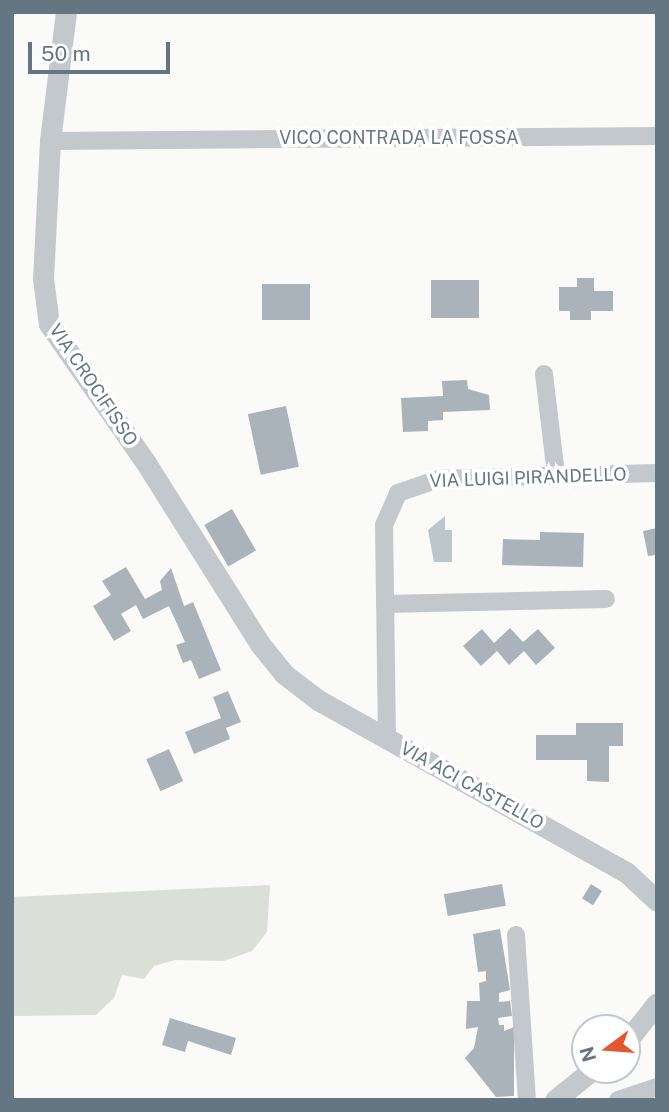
<!DOCTYPE html>
<html>
<head>
<meta charset="utf-8">
<style>
  body { margin:0 }
  #map { position:relative; width:669px; height:1112px; overflow:hidden; background:#fafaf8; font-family:"Public Sans",sans-serif }
  div>[style] { position:absolute }
  .green>* { inset:0; background:#dadfd7 }
  .water>* { inset:0; background:#bbc7cb }
  .building>* { inset:0; background:#aab3b9; transform-origin:0 0 }
  .minor>* { height:18px; margin:-9px; padding:0 9px; transform-origin:9px; border-radius:9px; background:#c3c8cc }
  .tertiary>* { height:21px; margin:-10.5px; padding:0 10.5px; transform-origin:10.5px; border-radius:10.5px; background:#c3c8cc }
  span { translate:-50% -50%; white-space:nowrap; text-align:center; line-height:1.15; -webkit-text-stroke:7px #fff; paint-order:stroke }
  .street-label { font-size:18px; color:#657683 }
  .frame { position:absolute; inset:0; border:14px solid #657683; pointer-events:none }
  .north { position:absolute; left:571px; top:1014px; width:70px; height:70px; box-sizing:border-box; background:#fff; border:2px solid #c1c8cd; border-radius:50%; rotate:254deg; font-size:19px; font-weight:700; line-height:28px; text-align:center; color:#657683 }
  .north::after { content:''; display:block; margin:auto; width:24px; height:32px; background:#e4572e; clip-path:polygon(50% 0,100% 100%,50% 72%,0 100%) }
  .scale { position:absolute; left:28px; top:42px; width:142px; height:32px; box-sizing:border-box; border:4px solid #657683; border-top:0; padding-left:9px; font-size:21px; line-height:24px; white-space:nowrap; color:#657683; -webkit-text-stroke:5px #fff; paint-order:stroke }
</style>
</head>
<body>
<div id="map">
  <div class="green">
    <div style="clip-path:polygon(270px 885px,267px 932px,252px 951px,224px 961px,175px 960px,154px 966px,144px 979px,122px 975px,114px 998px,96px 1015px,12px 1016px,12px 897px)"></div>
  </div>
  <div class="water">
    <div style="clip-path:polygon(445px 516px,445px 530px,452px 530px,452px 562px,434px 562px,428px 530px)"></div>
  </div>
  <div class="building">
    <div style="clip-path:polygon(577px 278px,594px 278px,594px 291px,613px 291px,613px 311px,591px 311px,591px 320px,570px 320px,570px 311px,559px 311px,559px 287px,577px 287px)"></div>
    <div style="left:431px;top:280px;width:48px;height:38px"></div>
    <div style="left:262px;top:284px;width:48px;height:36px"></div>
    <div style="clip-path:polygon(467px 380px,468px 389px,489px 395px,490px 410px,443px 412px,443px 420px,428px 421px,428px 431px,403px 432px,401px 398px,443px 396px,442px 381px)"></div>
    <div style="left:286px;top:406px;width:62px;height:39px;rotate:78deg"></div>
    <div style="left:232px;top:509px;width:48px;height:32px;rotate:60deg"></div>
    <div style="clip-path:polygon(657px 528px,657px 555px,648px 556px,643px 531px)"></div>
    <div style="clip-path:polygon(540px 532px,584px 533px,583px 567px,502px 565px,503px 539px,540px 540px)"></div>
    <div style="clip-path:polygon(126px 567px,145px 599px,162px 590px,160px 581px,171px 568px,184px 606px,193px 602px,221px 670px,199px 679px,191px 660px,183px 663px,176px 645px,185px 642px,169px 606px,143px 619px,136px 605px,121px 614px,131px 631px,114px 641px,93px 606px,111px 595px,102px 581px)"></div>
    <div style="clip-path:polygon(510px 628px,523px 642px,538px 629px,555px 648px,536px 665px,524px 651px,509px 665px,497px 651px,481px 666px,463px 646px,482px 629px,494px 643px)"></div>
    <div style="clip-path:polygon(228px 691px,241px 722px,226px 728px,230px 739px,194px 754px,185px 732px,221px 718px,213px 697px)"></div>
    <div style="clip-path:polygon(576px 723px,623px 723px,623px 746px,609px 746px,609px 782px,587px 781px,587px 760px,536px 760px,536px 735px,576px 735px)"></div>
    <div style="left:169px;top:749px;width:35px;height:25px;rotate:66deg"></div>
    <div style="left:502px;top:884px;width:22px;height:59px;rotate:80deg"></div>
    <div style="left:591px;top:884px;width:13px;height:17px;rotate:32deg"></div>
    <div style="clip-path:polygon(500px 929px,510px 990px,499px 993px,499px 1002px,510px 1001px,512px 1016px,498px 1018px,499px 1025px,504px 1025px,504px 1031px,514px 1027px,514px 1096px,496px 1097px,465px 1058px,474px 1048px,478px 1027px,466px 1029px,467px 1001px,480px 1001px,479px 983px,486px 981px,486px 971px,478px 972px,473px 934px)"></div>
    <div style="clip-path:polygon(170px 1018px,236px 1038px,231px 1055px,188px 1041px,185px 1052px,162px 1045px)"></div>
  </div>
  <div class="minor">
    <div style="left:50px;top:141px;width:607px;rotate:-0.47deg"></div>
    <div style="left:544px;top:374px;width:102px;rotate:83.2deg"></div>
    <div style="left:385px;top:604px;width:221px;rotate:-1.3deg"></div>
    <div style="left:387px;top:738px;width:213px;rotate:-90.8deg"></div>
    <div style="left:384px;top:525px;width:35px;rotate:-66deg"></div>
    <div style="left:398px;top:493px;width:43px;rotate:-18.9deg"></div>
    <div style="left:439px;top:479px;width:218px;rotate:-1.6deg"></div>
    <div style="left:516px;top:935px;width:165px;rotate:86.2deg"></div>
    <div style="left:618px;top:1100px;width:41px;rotate:-18.4deg"></div>
  </div>
  <div class="tertiary">
    <div style="left:66px;top:12px;width:130px;rotate:97.1deg"></div>
    <div style="left:50px;top:141px;width:137px;rotate:92.9deg"></div>
    <div style="left:43px;top:278px;width:46px;rotate:82.6deg"></div>
    <div style="left:49px;top:324px;width:169px;rotate:55.1deg"></div>
    <div style="left:146px;top:463px;width:214px;rotate:57.8deg"></div>
    <div style="left:260px;top:644px;width:38px;rotate:51deg"></div>
    <div style="left:284px;top:674px;width:43px;rotate:37.4deg"></div>
    <div style="left:318px;top:700px;width:353px;rotate:29.2deg"></div>
    <div style="left:626px;top:872px;width:42px;rotate:43.1deg"></div>
    <div style="left:627px;top:1041px;width:48px;rotate:-51.7deg"></div>
    <div style="left:555px;top:1100px;width:48px;rotate:-39deg"></div>
  </div>
  <div class="street-label">
    <span style="left:399px;top:138px">VICO CONTRADA LA FOSSA</span>
    <span style="left:93px;top:385px;rotate:56deg">VIA CROCIFISSO</span>
    <span style="left:528px;top:478px;rotate:-2deg">VIA LUIGI PIRANDELLO</span>
    <span style="left:472px;top:786px;rotate:29deg">VIA ACI CASTELLO</span>
  </div>
  <div class="frame"></div>
  <div class="north">N</div>
  <div class="scale">50 m</div>
</div>
</body>
</html>
